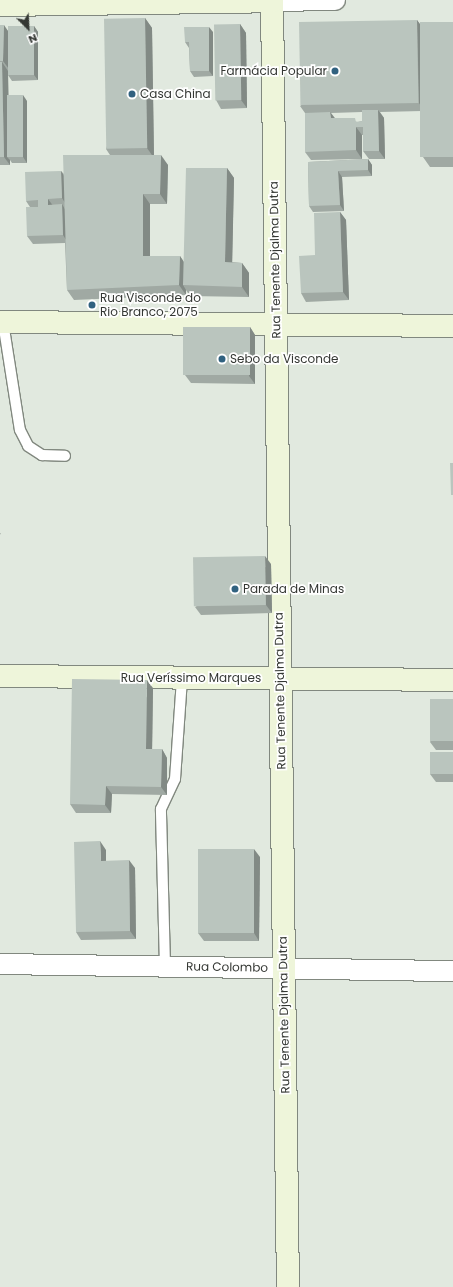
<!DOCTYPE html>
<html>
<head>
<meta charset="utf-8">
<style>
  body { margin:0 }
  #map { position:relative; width:453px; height:1287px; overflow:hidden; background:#e1e9df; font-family:Poppins,sans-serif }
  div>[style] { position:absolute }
  .roads { filter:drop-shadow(1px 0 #81887f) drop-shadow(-1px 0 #81887f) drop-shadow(0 1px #81887f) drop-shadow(0 -1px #81887f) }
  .lane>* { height:10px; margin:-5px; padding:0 5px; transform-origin:5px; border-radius:5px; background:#fff }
  .street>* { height:20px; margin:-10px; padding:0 10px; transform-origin:10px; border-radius:10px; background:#fff }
  .secondary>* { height:22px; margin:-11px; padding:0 11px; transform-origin:11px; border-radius:11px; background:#eef5da }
  .wall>* { inset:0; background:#a0a9a3 }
  .shaded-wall>* { inset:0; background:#828a85; transform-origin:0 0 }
  .building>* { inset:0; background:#bac5be; transform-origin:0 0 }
  .dots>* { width:11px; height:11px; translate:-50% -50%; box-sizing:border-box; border:2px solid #fff; border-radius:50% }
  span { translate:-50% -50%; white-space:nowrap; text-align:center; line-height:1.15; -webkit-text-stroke:3.5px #fff; paint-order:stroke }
  .poi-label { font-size:12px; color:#343733 }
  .right { translate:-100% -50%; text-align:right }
  .left { translate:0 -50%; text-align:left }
  .street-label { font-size:12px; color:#343733 }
  .north { position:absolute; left:8px; top:8px; width:40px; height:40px; -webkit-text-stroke:3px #fff; paint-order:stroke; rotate:156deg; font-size:11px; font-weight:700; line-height:16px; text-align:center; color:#343733 }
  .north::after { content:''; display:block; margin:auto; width:14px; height:18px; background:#343733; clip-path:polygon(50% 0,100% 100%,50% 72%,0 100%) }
</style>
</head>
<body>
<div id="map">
  <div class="roads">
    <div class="lane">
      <div style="left:3px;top:322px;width:109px;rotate:81.1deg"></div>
      <div style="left:20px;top:430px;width:18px;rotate:63deg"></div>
      <div style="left:28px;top:446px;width:17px;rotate:33deg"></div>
      <div style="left:42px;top:455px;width:23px;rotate:2deg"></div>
      <div style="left:165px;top:966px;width:157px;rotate:-91.5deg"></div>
      <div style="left:161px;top:809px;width:33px;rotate:-65deg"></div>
      <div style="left:175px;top:779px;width:101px;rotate:-86deg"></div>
    </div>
    <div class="street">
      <div style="left:272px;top:1px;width:63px;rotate:-0.9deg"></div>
      <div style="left:0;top:964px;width:453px;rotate:0.9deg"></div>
    </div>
    <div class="secondary">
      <div style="left:272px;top:0;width:1287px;rotate:89.29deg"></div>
      <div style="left:0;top:5px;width:272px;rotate:-0.8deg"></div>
      <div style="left:0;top:322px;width:453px;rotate:0.5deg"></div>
      <div style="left:0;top:676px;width:453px;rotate:0.5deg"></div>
    </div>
  </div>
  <div class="wall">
    <div style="clip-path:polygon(145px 18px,152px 28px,154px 155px,168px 165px,167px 204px,150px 204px,150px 256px,180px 256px,184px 262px,227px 168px,234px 178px,232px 262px,242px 263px,249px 273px,249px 297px,190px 296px,186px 290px,186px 295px,74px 300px,67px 290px,65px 243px,33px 244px,27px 236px,30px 207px,26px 201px,61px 171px,64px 174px,110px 155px,106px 149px)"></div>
    <div style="clip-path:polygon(evenodd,417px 20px,420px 25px,453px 22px,453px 167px,430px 167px,423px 157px,422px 111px,380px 112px,384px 118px,385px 159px,369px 159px,363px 151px,363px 135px,362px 135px,362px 159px,311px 160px,305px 152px,305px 113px,300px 106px,417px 20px,362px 112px,362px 121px,358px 122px,335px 118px,331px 113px,362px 112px)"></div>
    <div style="clip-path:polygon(240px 24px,246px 33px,247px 108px,221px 109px,216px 100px)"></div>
    <div style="clip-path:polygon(0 25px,8px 31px,34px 26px,38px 32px,38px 80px,12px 81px,8px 75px,8px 95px,27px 101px,27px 163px,12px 163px,10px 160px,10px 165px,0 165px)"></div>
    <div style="clip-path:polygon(213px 32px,213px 76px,194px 77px,190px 71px,189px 48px,185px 42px)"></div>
    <div style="clip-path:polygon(368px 159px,372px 165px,372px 176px,342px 177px,344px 211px,313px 212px,309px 206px,308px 162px)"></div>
    <div style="clip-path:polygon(340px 212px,346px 220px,349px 300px,306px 302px,301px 293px)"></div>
    <div style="clip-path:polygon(250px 327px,255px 335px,255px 384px,191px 383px,185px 375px)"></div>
    <div style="clip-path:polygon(271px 564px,272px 613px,201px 615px,195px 607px)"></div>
    <div style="clip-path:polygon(153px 688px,152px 749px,162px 749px,167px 758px,167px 795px,112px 794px,111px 813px,76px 813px,70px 804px)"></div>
    <div style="clip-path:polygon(453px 699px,453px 750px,436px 750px,430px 742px)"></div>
    <div style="clip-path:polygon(453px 752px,453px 782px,436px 782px,430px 774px)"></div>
    <div style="clip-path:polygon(106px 850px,106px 861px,135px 868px,136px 939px,81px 940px,76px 932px)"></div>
    <div style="clip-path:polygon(260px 857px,259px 941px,204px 941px,198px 933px)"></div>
  </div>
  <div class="shaded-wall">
    <div style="clip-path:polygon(145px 18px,152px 28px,154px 158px,147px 148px)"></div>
    <div style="clip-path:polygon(417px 20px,423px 28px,424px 111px,419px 103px)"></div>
    <div style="clip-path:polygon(240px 24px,246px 33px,247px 108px,241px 100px)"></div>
    <div style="clip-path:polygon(4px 25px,10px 34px,9px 69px,3px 61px)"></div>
    <div style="clip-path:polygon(34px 26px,38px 32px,38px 80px,34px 75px)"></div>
    <div style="clip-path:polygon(209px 27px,213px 32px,213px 76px,209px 71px)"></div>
    <div style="clip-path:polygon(2px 62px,8px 71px,10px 157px,7px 157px,10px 160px,10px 165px,4px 157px)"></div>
    <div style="clip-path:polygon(23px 95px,27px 101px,27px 163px,23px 157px)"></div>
    <div style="clip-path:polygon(378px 110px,384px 118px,385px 159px,379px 151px)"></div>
    <div style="clip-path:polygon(330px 112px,336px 120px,331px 118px)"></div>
    <div style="clip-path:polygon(356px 127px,362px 135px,362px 159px,356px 150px)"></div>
    <div style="clip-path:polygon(161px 155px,168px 165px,167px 204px,160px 194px)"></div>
    <div style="clip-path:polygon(368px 159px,372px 165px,372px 176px,368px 170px)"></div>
    <div style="clip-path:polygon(227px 168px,234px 178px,232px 272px,225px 262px)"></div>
    <div style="clip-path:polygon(61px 171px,66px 179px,67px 206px,62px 198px)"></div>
    <div style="clip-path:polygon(338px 171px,342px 177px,344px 211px,340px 205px)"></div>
    <div style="clip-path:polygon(143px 194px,150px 204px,150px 266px,143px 256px)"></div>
    <div style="clip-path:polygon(48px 199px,54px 207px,48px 205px)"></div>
    <div style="clip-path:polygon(62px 204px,67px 213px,68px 243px,63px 235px)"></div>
    <div style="clip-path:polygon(340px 212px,346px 220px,349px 300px,343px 292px)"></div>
    <div style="clip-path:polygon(180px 256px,187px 267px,183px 285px,186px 290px,186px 295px,179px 285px)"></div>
    <div style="clip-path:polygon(242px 263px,249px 273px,249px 297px,242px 287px)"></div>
    <div style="clip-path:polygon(250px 327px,255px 335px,255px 384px,249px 376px)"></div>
    <div style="left:0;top:533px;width:1px;height:28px;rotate:45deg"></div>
    <div style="clip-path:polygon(265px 556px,271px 564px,272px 613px,266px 605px)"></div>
    <div style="clip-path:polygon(147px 680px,153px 688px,152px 757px,146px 749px)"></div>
    <div style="clip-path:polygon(162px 749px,167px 758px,167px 795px,161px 787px)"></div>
    <div style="clip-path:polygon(106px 786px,112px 794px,111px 813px,105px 805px)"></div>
    <div style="clip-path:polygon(100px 841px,106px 850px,106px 869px,101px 861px)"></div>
    <div style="clip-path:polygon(254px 849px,260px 857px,259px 941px,254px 933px)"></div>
    <div style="clip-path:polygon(129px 860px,135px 868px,136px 939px,130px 931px)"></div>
  </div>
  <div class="building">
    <div style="left:145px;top:18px;width:130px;height:41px;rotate:89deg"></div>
    <div style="left:417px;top:20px;width:83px;height:118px;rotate:89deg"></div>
    <div style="left:453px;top:22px;width:135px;height:33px;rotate:90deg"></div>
    <div style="left:240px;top:24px;width:76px;height:26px;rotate:89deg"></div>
    <div style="clip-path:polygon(0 25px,4px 25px,3px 61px,0 61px)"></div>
    <div style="left:8px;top:26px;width:26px;height:49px"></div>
    <div style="clip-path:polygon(184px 27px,209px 27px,209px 71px,190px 71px,189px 42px,185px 42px)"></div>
    <div style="clip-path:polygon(0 62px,2px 62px,4px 157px,0 157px)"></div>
    <div style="left:7px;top:95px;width:16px;height:62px"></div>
    <div style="clip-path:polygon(362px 110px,378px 110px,379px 151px,363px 151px,363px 127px,356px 127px,356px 150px,305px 152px,305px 113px,330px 112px,331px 118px,355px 118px,356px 122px,362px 121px)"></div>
    <div style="clip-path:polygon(63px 155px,161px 155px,160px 194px,143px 194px,143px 256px,180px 256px,179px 285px,67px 290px)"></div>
    <div style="clip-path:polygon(368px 159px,368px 170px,338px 171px,340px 205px,309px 206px,308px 162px)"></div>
    <div style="clip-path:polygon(186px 168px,227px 168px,225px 262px,242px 263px,242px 287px,183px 285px)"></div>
    <div style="clip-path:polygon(61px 171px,62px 198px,48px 199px,48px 205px,62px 204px,63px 235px,27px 236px,26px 207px,38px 207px,38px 200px,26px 201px,25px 172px)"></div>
    <div style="clip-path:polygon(340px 212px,343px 292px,301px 293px,299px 256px,315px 255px,314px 213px)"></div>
    <div style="left:183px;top:327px;width:67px;height:48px"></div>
    <div style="clip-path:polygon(450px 463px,453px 463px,453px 495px,451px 495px)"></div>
    <div style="left:265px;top:556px;width:49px;height:72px;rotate:89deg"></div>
    <div style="clip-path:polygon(72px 679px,147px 680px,146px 749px,162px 749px,161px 787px,106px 786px,105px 805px,70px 804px)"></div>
    <div style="left:453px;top:699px;width:42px;height:23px;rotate:90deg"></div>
    <div style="left:430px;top:752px;width:23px;height:22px"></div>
    <div style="clip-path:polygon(100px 841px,101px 861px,129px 860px,130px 931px,76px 932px,74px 842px)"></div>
    <div style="left:198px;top:849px;width:56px;height:84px"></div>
  </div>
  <div class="dots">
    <div style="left:335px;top:71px;background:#316280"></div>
    <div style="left:132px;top:94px;background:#316280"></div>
    <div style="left:92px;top:305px;background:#316280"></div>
    <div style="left:222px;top:359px;background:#316280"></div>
    <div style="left:235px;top:589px;background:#316280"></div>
  </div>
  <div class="poi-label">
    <span class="right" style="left:327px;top:71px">Farmácia Popular</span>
    <span class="left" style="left:140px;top:94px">Casa China</span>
    <span class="left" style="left:100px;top:305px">Rua Visconde do<br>Rio Branco, 2075</span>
    <span class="left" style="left:230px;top:359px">Sebo da Visconde</span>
    <span class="left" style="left:243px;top:589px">Parada de Minas</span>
  </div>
  <div class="street-label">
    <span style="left:275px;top:260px;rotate:-91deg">Rua Tenente Djalma Dutra</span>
    <span style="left:191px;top:678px">Rua Veríssimo Marques</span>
    <span style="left:280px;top:691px;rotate:-91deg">Rua Tenente Djalma Dutra</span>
    <span style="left:227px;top:967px;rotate:1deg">Rua Colombo</span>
    <span style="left:284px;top:1015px;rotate:-91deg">Rua Tenente Djalma Dutra</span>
  </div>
  <div class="north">N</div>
</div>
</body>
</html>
